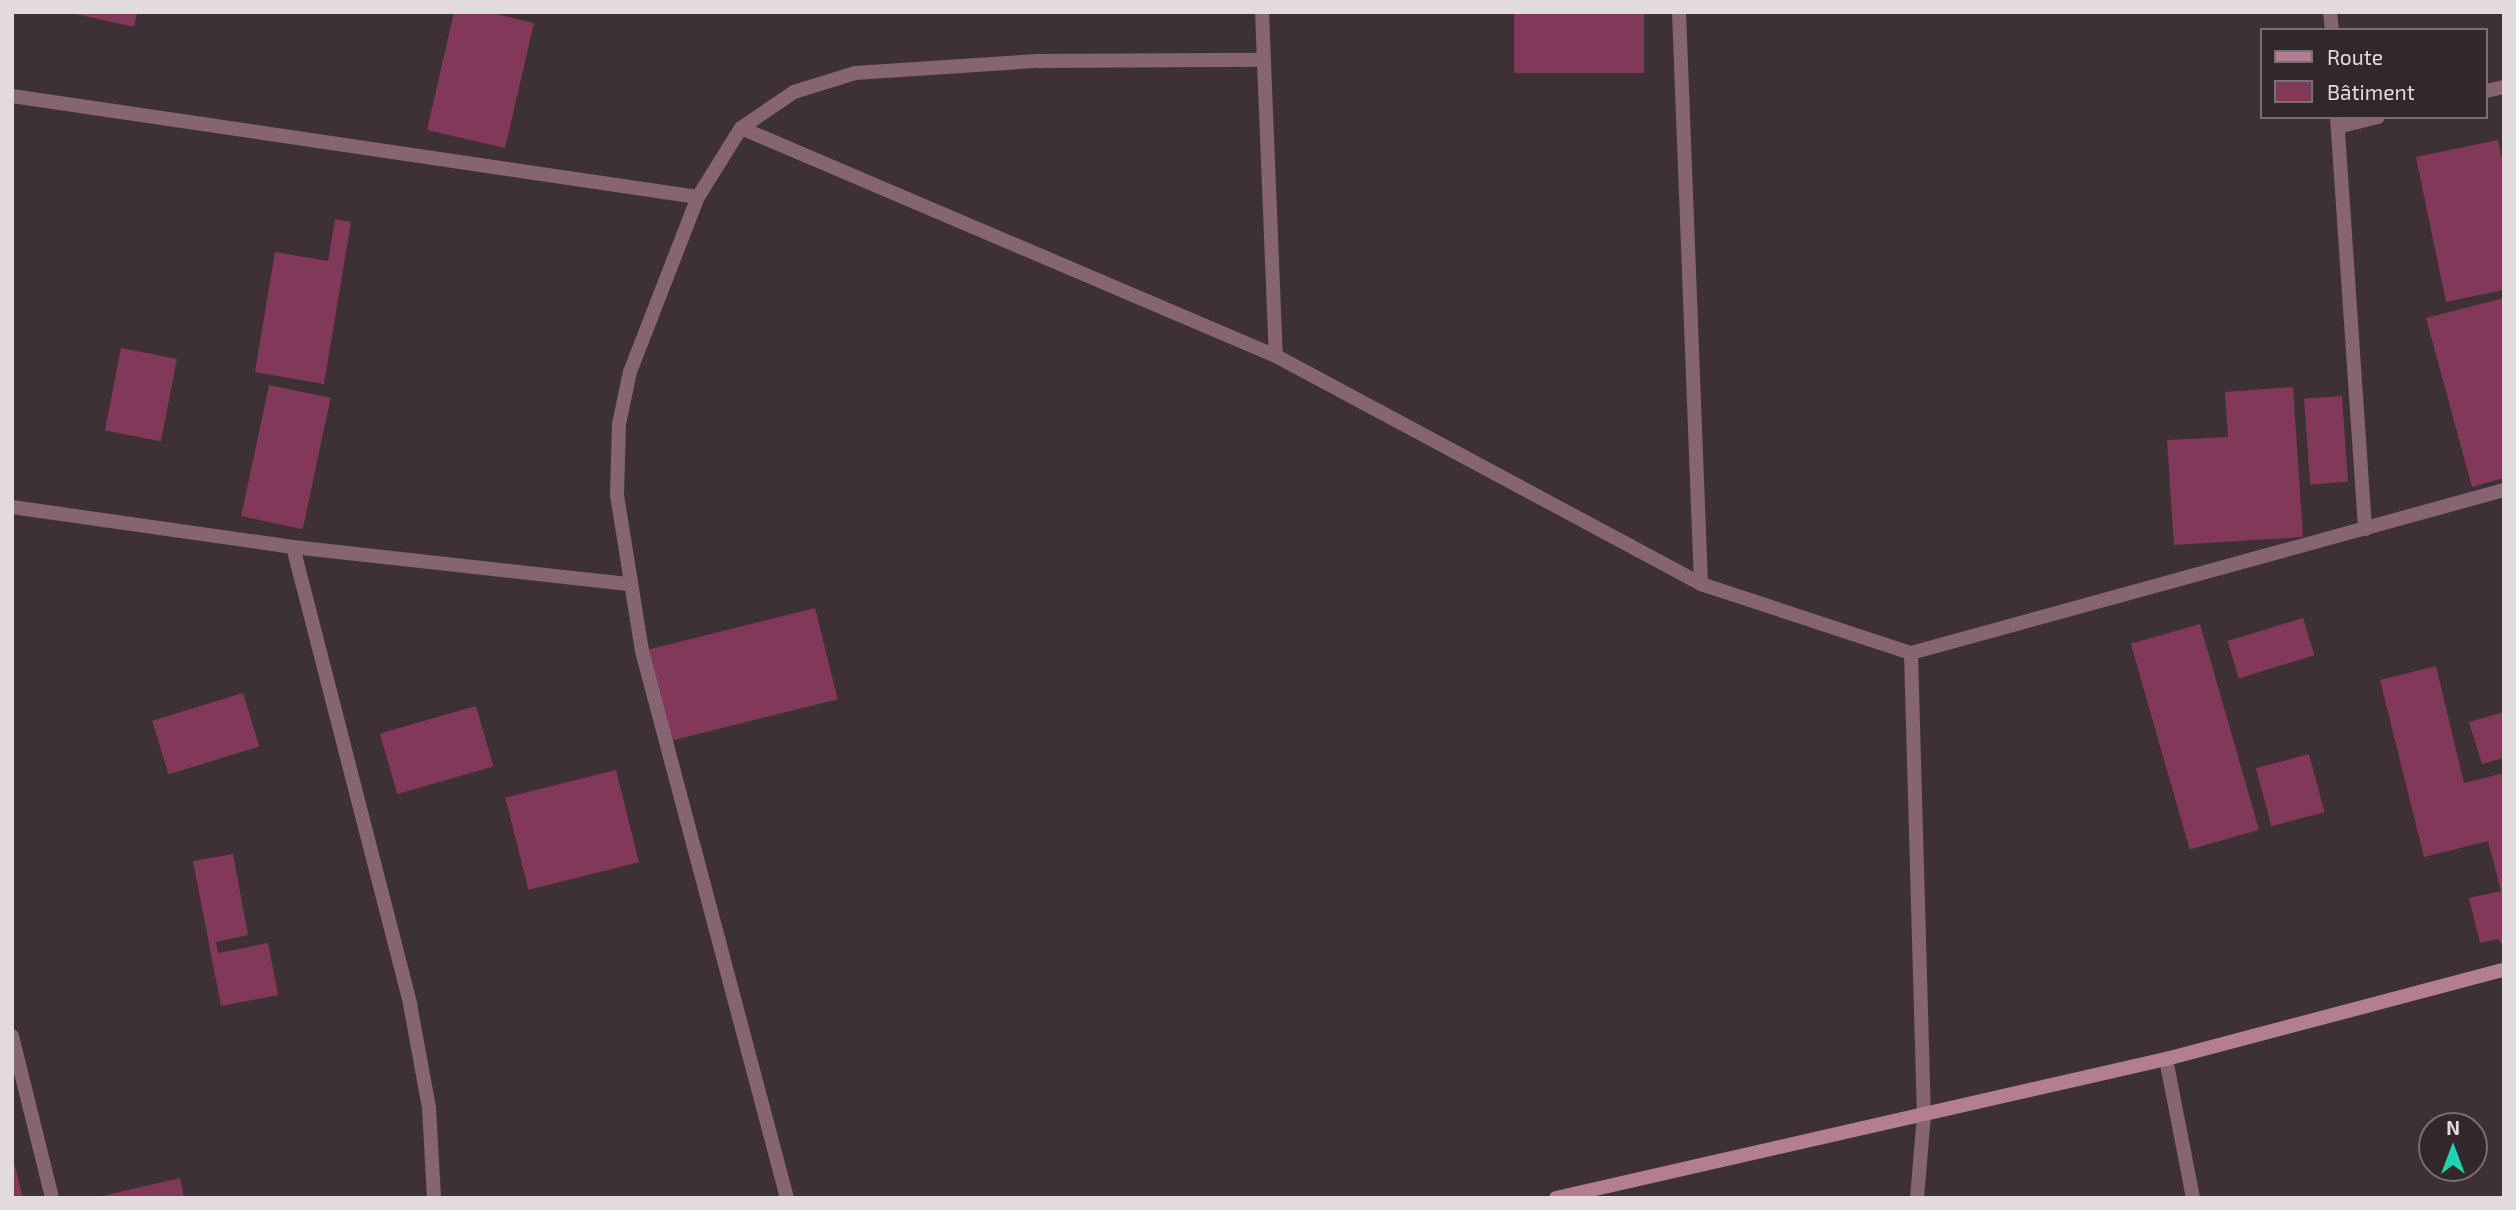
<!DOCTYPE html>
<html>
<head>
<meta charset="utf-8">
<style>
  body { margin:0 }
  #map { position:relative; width:2516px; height:1210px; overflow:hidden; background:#3d3135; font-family:"Exo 2",sans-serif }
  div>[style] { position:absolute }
  .building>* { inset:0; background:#823859; transform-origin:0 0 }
  .minor>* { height:14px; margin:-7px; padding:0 7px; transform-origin:7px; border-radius:7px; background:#866471 }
  .secondary>* { height:14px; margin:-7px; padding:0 7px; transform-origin:7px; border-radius:7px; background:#b37d92 }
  span { translate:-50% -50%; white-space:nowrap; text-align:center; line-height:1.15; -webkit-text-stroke:5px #32272b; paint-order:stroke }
  .frame { position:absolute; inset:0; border:14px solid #e2dadd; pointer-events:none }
  .legend { position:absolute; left:2260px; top:28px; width:228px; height:91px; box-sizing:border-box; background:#32272b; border:2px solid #786f72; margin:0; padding:9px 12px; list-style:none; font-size:21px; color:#e2dadd }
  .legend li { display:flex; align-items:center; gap:14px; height:35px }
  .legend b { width:35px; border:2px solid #786f72 }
  .north { position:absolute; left:2418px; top:1112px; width:70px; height:70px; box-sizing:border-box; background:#32272b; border:2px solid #786f72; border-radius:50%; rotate:0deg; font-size:19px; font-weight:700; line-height:28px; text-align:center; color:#e2dadd }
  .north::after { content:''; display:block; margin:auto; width:24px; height:32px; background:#1dd5b1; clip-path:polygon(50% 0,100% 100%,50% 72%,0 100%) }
</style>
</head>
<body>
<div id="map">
  <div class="building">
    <div style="clip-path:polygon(67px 12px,137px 12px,134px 27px)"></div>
    <div style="clip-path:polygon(454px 12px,488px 12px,534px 23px,505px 148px,427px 130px)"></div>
    <div style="left:1514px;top:12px;width:130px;height:61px"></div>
    <div style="clip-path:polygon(2498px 140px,2504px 169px,2504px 290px,2446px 302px,2416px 157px)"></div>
    <div style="clip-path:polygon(335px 219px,351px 222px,324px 384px,255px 372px,275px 252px,328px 261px)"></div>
    <div style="clip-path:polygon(2504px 298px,2504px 478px,2472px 487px,2426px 318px)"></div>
    <div style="left:121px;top:348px;width:57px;height:84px;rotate:11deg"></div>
    <div style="left:269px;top:385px;width:63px;height:134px;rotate:12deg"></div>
    <div style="clip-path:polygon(2293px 387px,2303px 537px,2174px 545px,2167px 440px,2228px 437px,2225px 392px)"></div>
    <div style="left:2342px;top:396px;width:86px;height:38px;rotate:86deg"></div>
    <div style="left:815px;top:608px;width:94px;height:178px;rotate:76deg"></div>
    <div style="left:2303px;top:618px;width:39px;height:79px;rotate:73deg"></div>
    <div style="left:2200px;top:624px;width:214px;height:72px;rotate:74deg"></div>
    <div style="clip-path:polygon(2436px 666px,2464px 783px,2504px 773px,2504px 946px,2498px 939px,2480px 943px,2469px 898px,2501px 891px,2488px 841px,2424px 857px,2380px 680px)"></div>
    <div style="left:243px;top:693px;width:56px;height:95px;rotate:73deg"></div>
    <div style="left:476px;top:706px;width:63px;height:100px;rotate:74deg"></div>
    <div style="clip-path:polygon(2504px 712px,2504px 758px,2482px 764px,2469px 722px)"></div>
    <div style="left:2309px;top:754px;width:60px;height:55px;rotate:75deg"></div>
    <div style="left:616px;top:770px;width:95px;height:114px;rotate:76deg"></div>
    <div style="clip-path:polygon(233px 854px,248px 935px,216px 942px,218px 953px,268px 943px,278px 995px,221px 1006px,193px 861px)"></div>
    <div style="clip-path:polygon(12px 1158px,13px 1158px,23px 1198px,12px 1198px)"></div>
    <div style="clip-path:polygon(180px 1178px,184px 1198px,98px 1198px,98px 1197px)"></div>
  </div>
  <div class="minor">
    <div style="left:1262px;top:12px;width:344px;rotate:87.7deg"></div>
    <div style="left:1679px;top:12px;width:572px;rotate:87.8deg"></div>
    <div style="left:2330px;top:12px;width:18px;rotate:84deg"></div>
    <div style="left:2486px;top:91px;width:18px;rotate:-13deg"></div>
    <div style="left:12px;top:96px;width:693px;rotate:8.38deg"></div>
    <div style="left:2337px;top:117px;width:413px;rotate:86.1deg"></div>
    <div style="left:2338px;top:127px;width:41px;rotate:-14deg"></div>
    <div style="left:741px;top:128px;width:582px;rotate:23.08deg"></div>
    <div style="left:1276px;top:356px;width:482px;rotate:28.2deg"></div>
    <div style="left:1701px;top:584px;width:221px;rotate:18.2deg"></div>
    <div style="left:1911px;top:653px;width:615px;rotate:-15.37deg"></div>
    <div style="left:12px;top:507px;width:284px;rotate:8.1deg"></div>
    <div style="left:293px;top:547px;width:337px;rotate:6.3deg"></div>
    <div style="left:293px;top:547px;width:472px;rotate:75.6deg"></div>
    <div style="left:410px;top:1004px;width:106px;rotate:79.6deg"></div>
    <div style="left:429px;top:1108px;width:90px;rotate:86.8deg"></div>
    <div style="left:1911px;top:653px;width:462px;rotate:88.4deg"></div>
    <div style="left:1924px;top:1115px;width:83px;rotate:94.8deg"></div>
    <div style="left:12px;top:1036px;width:167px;rotate:76.1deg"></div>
    <div style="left:2166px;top:1059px;width:142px;rotate:79deg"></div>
    <div style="left:787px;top:1198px;width:566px;rotate:-104.85deg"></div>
    <div style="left:642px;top:651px;width:158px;rotate:-99.1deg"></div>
    <div style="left:617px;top:495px;width:71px;rotate:-88.4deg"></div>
    <div style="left:619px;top:424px;width:53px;rotate:-78.1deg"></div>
    <div style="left:630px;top:372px;width:188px;rotate:-68.8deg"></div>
    <div style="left:698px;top:197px;width:81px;rotate:-58.1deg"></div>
    <div style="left:741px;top:128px;width:64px;rotate:-34.2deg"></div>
    <div style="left:794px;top:92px;width:64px;rotate:-17.3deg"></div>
    <div style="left:855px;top:73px;width:183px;rotate:-3.8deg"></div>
    <div style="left:1038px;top:61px;width:225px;rotate:-0.3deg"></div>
  </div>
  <div class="secondary">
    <div style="left:1556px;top:1198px;width:626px;rotate:-12.84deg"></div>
    <div style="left:2166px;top:1059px;width:350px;rotate:-14.8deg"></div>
  </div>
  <div class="frame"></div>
  <ul class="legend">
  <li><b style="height:9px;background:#b37d92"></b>Route</li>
  <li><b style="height:19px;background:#823859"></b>Bâtiment</li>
  </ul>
  <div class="north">N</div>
</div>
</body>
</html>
